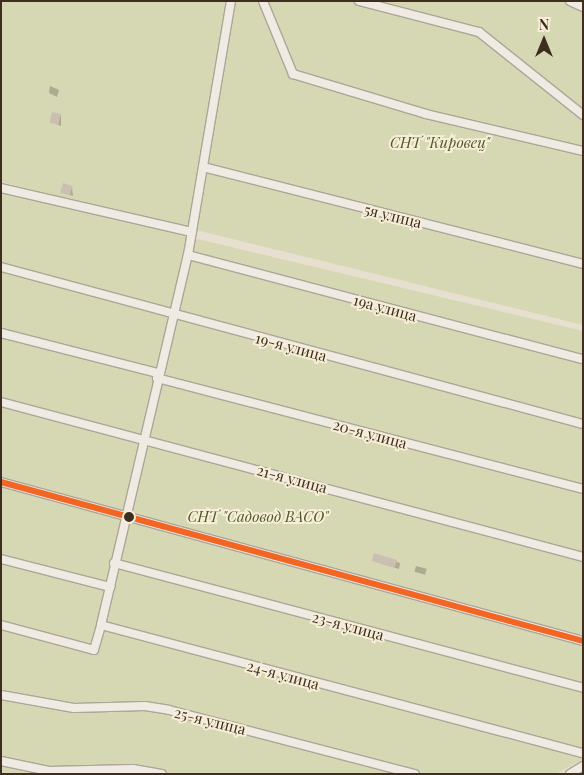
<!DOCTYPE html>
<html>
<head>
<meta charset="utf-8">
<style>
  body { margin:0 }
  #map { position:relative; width:584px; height:775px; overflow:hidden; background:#e7e0d1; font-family:"Playfair Display",serif }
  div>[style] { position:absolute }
  .green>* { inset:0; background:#d6d7b3 }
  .shadow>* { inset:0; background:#0003; transform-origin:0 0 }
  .building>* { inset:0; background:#cbbfb2; transform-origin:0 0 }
  .roads { filter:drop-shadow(1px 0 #ada599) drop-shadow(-1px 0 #ada599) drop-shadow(0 1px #ada599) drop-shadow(0 -1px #ada599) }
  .minor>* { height:8px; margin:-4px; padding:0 4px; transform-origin:4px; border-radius:4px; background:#efebe3 }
  .bus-1>* { height:6px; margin:-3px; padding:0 3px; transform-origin:3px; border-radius:3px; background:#f26522 }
  .dots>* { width:14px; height:14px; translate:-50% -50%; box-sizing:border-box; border:2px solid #f7eed8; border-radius:50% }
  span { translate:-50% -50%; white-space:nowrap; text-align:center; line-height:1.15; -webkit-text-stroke:4px #f7eed8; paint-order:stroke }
  .park-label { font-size:15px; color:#4d5a26; font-style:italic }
  .street-label { font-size:15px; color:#3d2e20 }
  .frame { position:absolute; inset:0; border:2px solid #3d2e20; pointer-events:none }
  .north { position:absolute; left:519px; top:15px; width:50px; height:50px; -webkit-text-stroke:4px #f7eed8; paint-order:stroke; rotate:0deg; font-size:14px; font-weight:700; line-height:20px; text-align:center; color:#3d2e20 }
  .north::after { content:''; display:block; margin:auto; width:18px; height:22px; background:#3d2e20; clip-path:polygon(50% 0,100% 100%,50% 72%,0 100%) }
</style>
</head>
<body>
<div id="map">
  <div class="green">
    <div style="clip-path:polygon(1px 1px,583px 1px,583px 325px,1px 182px)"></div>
    <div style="clip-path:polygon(1px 192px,583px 331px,583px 759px,556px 774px,1px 774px)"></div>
  </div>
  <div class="shadow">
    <div style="clip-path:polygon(50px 86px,59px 90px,57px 97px,49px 93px)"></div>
    <div style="clip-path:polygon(61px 115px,61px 126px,51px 122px)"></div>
    <div style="clip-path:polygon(72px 187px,73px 196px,61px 192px)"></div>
    <div style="clip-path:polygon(375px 554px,400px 563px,399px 569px,376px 562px)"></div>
    <div style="left:416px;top:566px;width:11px;height:6px;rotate:15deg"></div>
  </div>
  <div class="building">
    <div style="left:52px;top:112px;width:9px;height:11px;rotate:13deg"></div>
    <div style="left:63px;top:183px;width:10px;height:10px;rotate:17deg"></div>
    <div style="left:374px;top:553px;width:24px;height:8px;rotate:17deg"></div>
  </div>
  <div class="roads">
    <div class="minor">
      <div style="left:263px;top:1px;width:79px;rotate:67.7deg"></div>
      <div style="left:293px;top:74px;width:139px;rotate:16.7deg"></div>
      <div style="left:426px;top:114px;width:161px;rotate:13.3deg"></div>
      <div style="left:359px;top:1px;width:124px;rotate:14.5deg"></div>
      <div style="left:479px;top:32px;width:133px;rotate:38.6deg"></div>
      <div style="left:570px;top:1px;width:14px;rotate:25deg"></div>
      <div style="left:203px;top:167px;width:392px;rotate:14.3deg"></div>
      <div style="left:1px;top:188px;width:196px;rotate:13deg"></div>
      <div style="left:188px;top:255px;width:408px;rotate:14.8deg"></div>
      <div style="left:1px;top:267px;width:603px;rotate:15.1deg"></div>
      <div style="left:1px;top:333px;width:162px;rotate:14.3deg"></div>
      <div style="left:157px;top:378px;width:440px;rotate:14.6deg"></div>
      <div style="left:1px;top:402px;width:602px;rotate:14.91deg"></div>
      <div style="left:1px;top:482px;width:603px;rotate:15.28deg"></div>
      <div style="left:1px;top:559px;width:113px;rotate:14.4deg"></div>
      <div style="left:114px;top:563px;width:485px;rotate:14.9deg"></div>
      <div style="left:1px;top:625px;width:96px;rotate:15deg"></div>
      <div style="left:94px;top:650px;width:26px;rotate:-74deg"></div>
      <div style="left:101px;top:625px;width:499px;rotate:14.9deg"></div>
      <div style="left:101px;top:625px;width:380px;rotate:-76.8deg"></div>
      <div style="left:188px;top:255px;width:258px;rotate:-80.4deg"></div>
      <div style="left:1px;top:695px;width:74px;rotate:10.1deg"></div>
      <div style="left:74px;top:708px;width:71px;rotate:-1.6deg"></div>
      <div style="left:145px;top:706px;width:24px;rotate:9deg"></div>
      <div style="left:169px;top:710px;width:254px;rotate:14.6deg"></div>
      <div style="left:1px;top:761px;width:49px;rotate:11.8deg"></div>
      <div style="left:49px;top:771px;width:84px;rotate:-1.4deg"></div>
      <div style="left:133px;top:769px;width:29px;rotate:10deg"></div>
      <div style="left:570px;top:774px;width:15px;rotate:-32deg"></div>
    </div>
  </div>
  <div class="bus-1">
    <div style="left:1px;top:482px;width:603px;rotate:15.28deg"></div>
  </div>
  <div class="dots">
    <div style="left:129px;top:517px;background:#3d2e20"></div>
  </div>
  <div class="park-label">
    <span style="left:440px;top:143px">СНТ "Кировец"</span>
    <span style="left:258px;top:517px">СНТ "Садовод ВАСО"</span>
  </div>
  <div class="street-label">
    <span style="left:393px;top:216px;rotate:14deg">5я улица</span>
    <span style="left:385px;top:308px;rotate:15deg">19а улица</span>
    <span style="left:291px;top:347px;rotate:15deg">19-я улица</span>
    <span style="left:370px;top:434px;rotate:15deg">20-я улица</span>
    <span style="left:292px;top:479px;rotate:15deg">21-я улица</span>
    <span style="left:348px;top:626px;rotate:15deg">23-я улица</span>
    <span style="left:283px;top:675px;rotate:15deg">24-я улица</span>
    <span style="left:210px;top:721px;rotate:14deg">25-я улица</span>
  </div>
  <div class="frame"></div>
  <div class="north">N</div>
</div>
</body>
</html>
